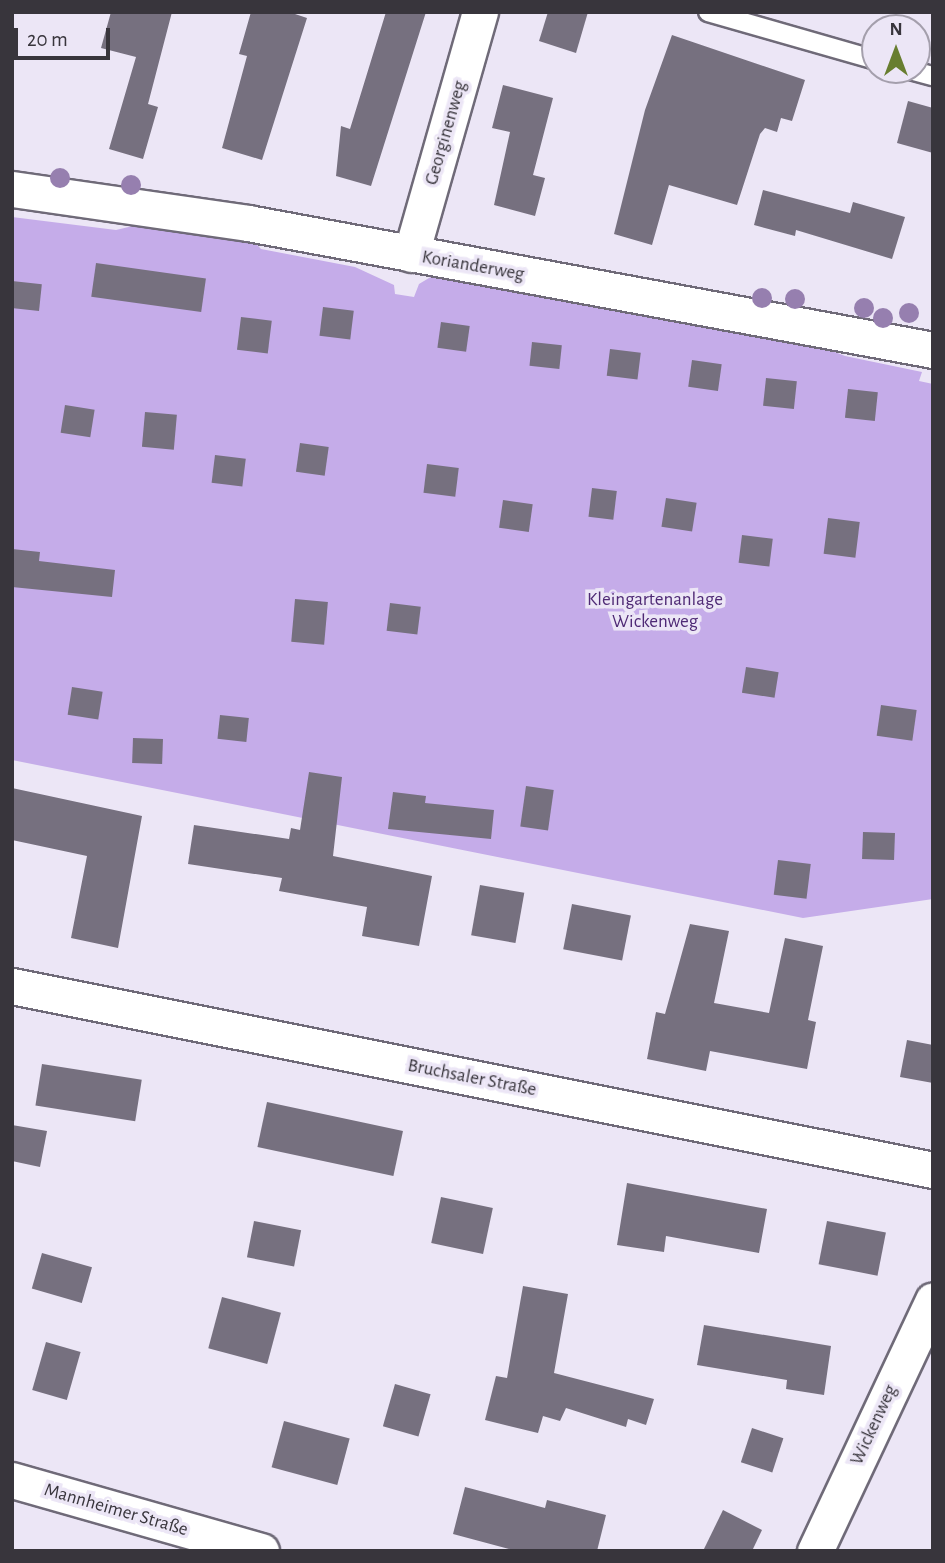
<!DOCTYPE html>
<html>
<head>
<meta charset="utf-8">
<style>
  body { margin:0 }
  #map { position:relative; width:945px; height:1563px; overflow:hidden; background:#ece6f6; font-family:"Alegreya Sans",sans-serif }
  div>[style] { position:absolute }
  .green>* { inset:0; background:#c5ace9 }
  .building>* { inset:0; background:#76707f; transform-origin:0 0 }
  .roads { filter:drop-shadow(2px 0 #6f6a78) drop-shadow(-2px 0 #6f6a78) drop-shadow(0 2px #6f6a78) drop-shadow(0 -2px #6f6a78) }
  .service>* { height:18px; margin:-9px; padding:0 9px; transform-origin:9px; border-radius:9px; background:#fff }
  .minor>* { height:35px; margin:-17.5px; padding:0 17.5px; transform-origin:17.5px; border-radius:17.5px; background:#fff }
  .trees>* { width:20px; height:20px; margin:-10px; border-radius:50%; background:#967faf }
  span { translate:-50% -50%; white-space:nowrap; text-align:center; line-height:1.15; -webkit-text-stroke:7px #ece6f6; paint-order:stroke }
  .street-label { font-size:19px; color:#38353c }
  .park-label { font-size:19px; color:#4f2a75 }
  .frame { position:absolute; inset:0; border:14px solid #38353c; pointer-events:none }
  .north { position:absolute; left:861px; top:14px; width:70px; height:70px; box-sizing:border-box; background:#ece6f6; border:2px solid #a49fac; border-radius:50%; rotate:0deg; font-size:19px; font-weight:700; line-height:28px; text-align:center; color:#38353c }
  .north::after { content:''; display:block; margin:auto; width:24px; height:32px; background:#687e30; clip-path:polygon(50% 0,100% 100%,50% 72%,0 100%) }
  .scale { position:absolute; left:14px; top:28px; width:96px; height:32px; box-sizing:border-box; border:4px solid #38353c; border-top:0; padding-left:9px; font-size:21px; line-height:24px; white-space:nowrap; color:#38353c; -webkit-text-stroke:5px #ece6f6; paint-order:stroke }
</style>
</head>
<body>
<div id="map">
  <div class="green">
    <div style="clip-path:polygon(12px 217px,116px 230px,158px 220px,247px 234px,261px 249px,355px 267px,394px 285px,395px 294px,414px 297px,419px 284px,434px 275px,807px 341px,845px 356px,922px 372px,919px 381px,933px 384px,933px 899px,803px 918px,12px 760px)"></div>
  </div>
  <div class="building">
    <div style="clip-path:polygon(111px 12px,172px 12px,148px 104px,158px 107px,143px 159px,109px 149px,136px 57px,101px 48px)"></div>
    <div style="clip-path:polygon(251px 12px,289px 12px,307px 18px,262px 160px,222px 148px,247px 56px,239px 54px)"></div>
    <div style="clip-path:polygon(386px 12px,426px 12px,371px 186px,336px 176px,341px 126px,350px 129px)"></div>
    <div style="clip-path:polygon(548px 12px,588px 12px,576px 53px,539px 41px)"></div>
    <div style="clip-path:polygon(672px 35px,805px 80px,792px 121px,781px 118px,777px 132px,765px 128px,760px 134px,737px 205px,669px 185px,652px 245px,614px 234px,645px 110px)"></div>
    <div style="clip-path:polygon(503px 85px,553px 98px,533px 175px,545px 178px,535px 216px,494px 205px,510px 132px,492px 128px)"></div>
    <div style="clip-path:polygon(908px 101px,933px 108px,933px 153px,897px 143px)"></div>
    <div style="clip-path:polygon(763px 190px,850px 213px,853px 202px,905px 217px,892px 259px,796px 230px,795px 236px,754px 225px)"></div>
    <div style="left:96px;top:263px;width:111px;height:34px;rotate:8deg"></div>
    <div style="left:12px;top:281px;width:30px;height:27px;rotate:6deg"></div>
    <div style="left:323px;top:307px;width:31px;height:29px;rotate:7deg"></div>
    <div style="left:241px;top:317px;width:31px;height:33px;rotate:7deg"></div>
    <div style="left:441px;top:322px;width:29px;height:26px;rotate:8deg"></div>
    <div style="left:532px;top:342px;width:30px;height:24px;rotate:6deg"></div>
    <div style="left:610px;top:349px;width:31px;height:27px;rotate:7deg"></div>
    <div style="left:692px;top:360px;width:30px;height:27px;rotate:8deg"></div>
    <div style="left:766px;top:378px;width:31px;height:28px;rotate:6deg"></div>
    <div style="left:848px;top:389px;width:30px;height:29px;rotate:6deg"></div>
    <div style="left:65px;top:405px;width:30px;height:28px;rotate:9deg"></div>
    <div style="left:145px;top:412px;width:32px;height:35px;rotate:5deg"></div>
    <div style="left:300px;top:443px;width:29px;height:29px;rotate:8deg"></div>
    <div style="left:215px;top:455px;width:31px;height:28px;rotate:7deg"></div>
    <div style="left:427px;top:464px;width:32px;height:29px;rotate:7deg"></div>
    <div style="left:592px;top:488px;width:25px;height:29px;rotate:7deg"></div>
    <div style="left:666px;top:498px;width:31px;height:29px;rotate:9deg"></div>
    <div style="left:503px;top:500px;width:30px;height:28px;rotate:8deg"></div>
    <div style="left:828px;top:518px;width:32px;height:36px;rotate:7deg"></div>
    <div style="left:742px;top:535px;width:31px;height:28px;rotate:7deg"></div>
    <div style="clip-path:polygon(12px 549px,40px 552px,39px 561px,115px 570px,112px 597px,12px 587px)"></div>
    <div style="left:295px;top:599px;width:33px;height:43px;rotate:5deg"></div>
    <div style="left:390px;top:603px;width:31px;height:28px;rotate:7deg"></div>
    <div style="left:746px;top:667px;width:33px;height:26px;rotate:9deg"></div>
    <div style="left:72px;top:687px;width:31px;height:28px;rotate:9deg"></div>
    <div style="left:881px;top:705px;width:36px;height:31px;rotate:8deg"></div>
    <div style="left:220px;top:715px;width:29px;height:24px;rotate:6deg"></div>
    <div style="left:133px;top:738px;width:30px;height:25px;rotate:2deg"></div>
    <div style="clip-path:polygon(309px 772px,342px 777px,333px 856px,432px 876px,419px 946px,362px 936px,367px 907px,279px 891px,282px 878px,188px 864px,194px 825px,289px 839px,291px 828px,300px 830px)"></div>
    <div style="left:526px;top:786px;width:28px;height:41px;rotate:8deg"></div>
    <div style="clip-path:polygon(12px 788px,142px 816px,118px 948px,71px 938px,87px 856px,12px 840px)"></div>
    <div style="clip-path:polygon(393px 792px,426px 796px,425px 803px,494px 810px,491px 839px,388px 829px)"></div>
    <div style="left:863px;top:832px;width:32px;height:27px;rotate:2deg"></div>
    <div style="left:778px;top:860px;width:33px;height:35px;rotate:7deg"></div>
    <div style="left:480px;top:885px;width:45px;height:51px;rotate:10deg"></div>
    <div style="left:572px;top:904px;width:60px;height:46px;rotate:11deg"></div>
    <div style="clip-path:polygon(690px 924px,729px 931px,714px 1003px,769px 1013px,785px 938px,823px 946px,808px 1020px,816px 1022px,807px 1069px,710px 1051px,706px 1071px,647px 1059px,656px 1012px,665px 1014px)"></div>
    <div style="clip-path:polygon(907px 1040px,933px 1045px,933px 1083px,900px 1077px)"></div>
    <div style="left:42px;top:1064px;width:101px;height:42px;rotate:9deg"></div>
    <div style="left:267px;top:1102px;width:139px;height:46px;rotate:12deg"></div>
    <div style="clip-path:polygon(12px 1125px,47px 1131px,40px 1167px,12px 1161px)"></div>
    <div style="clip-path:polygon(627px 1183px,767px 1209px,759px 1253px,666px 1236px,664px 1252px,617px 1245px)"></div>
    <div style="left:441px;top:1197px;width:53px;height:47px;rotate:12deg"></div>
    <div style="left:254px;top:1221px;width:48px;height:37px;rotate:11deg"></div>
    <div style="left:827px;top:1221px;width:60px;height:44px;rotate:11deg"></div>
    <div style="left:42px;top:1253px;width:52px;height:37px;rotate:16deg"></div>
    <div style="clip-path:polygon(523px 1286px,568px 1294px,554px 1373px,654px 1399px,646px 1425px,628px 1419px,626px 1427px,566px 1408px,560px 1421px,543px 1416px,538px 1433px,485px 1420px,496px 1376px,507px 1378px)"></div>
    <div style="left:222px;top:1297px;width:61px;height:53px;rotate:15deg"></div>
    <div style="clip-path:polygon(704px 1325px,831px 1346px,824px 1395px,786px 1389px,787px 1380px,697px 1365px)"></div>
    <div style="left:46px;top:1342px;width:36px;height:50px;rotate:16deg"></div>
    <div style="left:395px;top:1384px;width:37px;height:44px;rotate:16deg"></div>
    <div style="left:284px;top:1421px;width:68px;height:48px;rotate:15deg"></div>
    <div style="left:752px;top:1428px;width:33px;height:36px;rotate:18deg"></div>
    <div style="clip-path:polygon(465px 1487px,545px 1508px,547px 1500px,606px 1515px,597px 1551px,517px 1551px,453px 1534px)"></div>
    <div style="clip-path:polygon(723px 1510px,762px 1530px,752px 1551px,703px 1551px)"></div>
  </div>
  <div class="roads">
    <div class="service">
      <div style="left:708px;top:12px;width:174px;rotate:16deg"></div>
      <div style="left:910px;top:70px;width:24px;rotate:15deg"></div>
    </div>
    <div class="minor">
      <div style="left:12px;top:189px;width:238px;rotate:8.2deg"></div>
      <div style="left:248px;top:223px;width:697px;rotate:10.5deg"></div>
      <div style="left:411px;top:254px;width:252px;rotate:-74.1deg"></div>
      <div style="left:12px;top:986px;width:939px;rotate:11.3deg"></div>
      <div style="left:12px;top:1480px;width:259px;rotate:15.9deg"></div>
      <div style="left:815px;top:1551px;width:277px;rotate:-64.8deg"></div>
    </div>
  </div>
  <div class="trees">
    <div style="left:60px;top:178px"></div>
    <div style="left:131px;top:185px"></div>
    <div style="left:762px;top:298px"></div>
    <div style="left:795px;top:299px"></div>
    <div style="left:864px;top:308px"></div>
    <div style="left:909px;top:313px"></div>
    <div style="left:883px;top:318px"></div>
  </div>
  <div class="street-label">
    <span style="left:446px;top:133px;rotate:-74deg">Georginenweg</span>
    <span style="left:473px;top:266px;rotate:10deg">Korianderweg</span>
    <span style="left:472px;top:1078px;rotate:11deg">Bruchsaler Straße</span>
    <span style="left:874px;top:1425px;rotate:-65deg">Wickenweg</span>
    <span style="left:116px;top:1510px;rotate:16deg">Mannheimer Straße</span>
  </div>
  <div class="park-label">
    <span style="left:655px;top:611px">Kleingartenanlage<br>Wickenweg</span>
  </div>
  <div class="frame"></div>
  <div class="north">N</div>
  <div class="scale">20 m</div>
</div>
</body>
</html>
